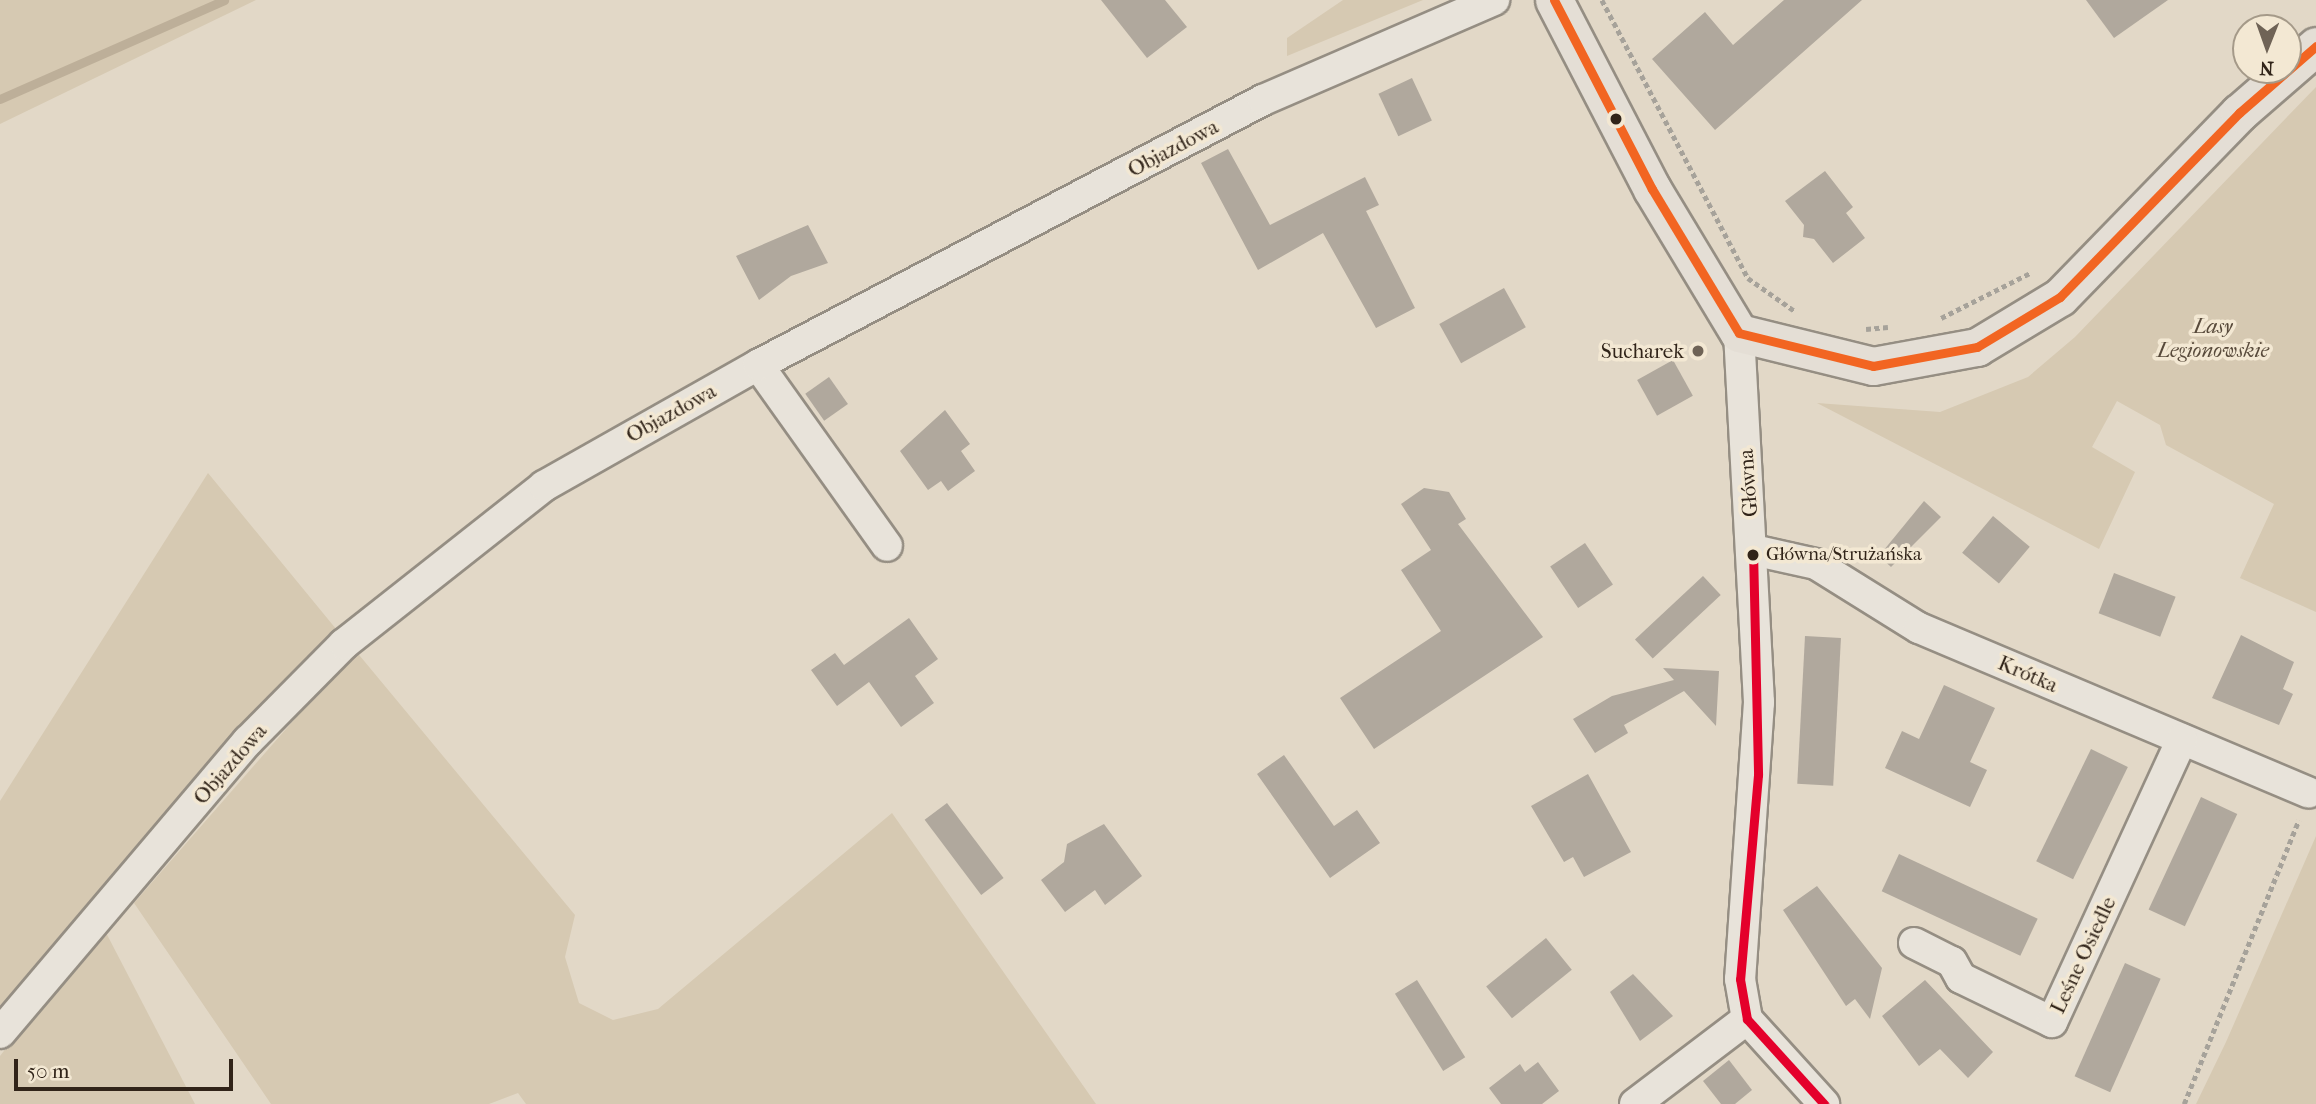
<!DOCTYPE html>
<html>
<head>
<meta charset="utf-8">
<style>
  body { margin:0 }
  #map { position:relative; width:2316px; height:1104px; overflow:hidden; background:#e2d8c7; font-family:"IM FELL French Canon",serif }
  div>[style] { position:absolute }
  .green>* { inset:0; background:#d6c9b2 }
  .stream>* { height:9px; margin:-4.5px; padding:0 4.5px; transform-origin:4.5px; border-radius:4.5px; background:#bdaf99 }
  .building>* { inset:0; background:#b0a89d; transform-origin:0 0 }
  .path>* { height:4.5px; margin-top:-2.25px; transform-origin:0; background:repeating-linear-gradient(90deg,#a6a29a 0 5px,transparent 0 8.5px) }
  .roads { filter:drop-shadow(2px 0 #958e83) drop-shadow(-2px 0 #958e83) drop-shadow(0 2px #958e83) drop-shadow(0 -2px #958e83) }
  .minor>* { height:30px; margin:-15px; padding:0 15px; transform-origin:15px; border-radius:15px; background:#e8e3da }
  .major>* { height:37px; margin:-18.5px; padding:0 18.5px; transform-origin:18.5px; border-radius:18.5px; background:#e4ded5 }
  .bus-1>* { height:9px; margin:-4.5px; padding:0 4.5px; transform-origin:4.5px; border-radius:4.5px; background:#f26522 }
  .bus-2>* { height:9px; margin:-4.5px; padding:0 4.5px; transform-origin:4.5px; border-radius:4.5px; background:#e4002b }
  .dots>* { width:19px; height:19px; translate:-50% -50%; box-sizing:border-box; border:4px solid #f3e8d3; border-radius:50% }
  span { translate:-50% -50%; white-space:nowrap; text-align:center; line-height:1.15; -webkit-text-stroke:7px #f3e8d3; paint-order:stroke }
  .bus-label { font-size:19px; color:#312419 }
  .left { translate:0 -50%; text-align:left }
  .street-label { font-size:21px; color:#312419 }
  .park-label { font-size:21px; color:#584a3b; font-style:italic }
  .poi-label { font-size:21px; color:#312419 }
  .right { translate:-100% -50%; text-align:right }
  .north { position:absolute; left:2232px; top:14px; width:70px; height:70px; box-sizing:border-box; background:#f3e8d3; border:2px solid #a59a89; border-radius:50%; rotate:181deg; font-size:19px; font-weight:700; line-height:28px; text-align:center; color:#312419 }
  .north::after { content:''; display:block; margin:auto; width:24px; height:32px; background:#6f6356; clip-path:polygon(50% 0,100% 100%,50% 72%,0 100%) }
  .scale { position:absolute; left:14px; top:1059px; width:219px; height:32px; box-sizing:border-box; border:4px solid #312419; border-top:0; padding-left:9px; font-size:21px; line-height:24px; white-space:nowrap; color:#312419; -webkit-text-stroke:5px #f3e8d3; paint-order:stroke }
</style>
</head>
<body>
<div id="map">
  <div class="green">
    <div style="clip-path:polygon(0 0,256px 0,0 124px)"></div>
    <div style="clip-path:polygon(1343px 0,1423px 0,1287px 56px,1287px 38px)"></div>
    <div style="clip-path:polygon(2316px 87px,2316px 612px,2240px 578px,2274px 504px,2166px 445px,2160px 425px,2117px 401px,2092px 447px,2135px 472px,2099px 549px,1817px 403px,1940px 412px,2028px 377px,2075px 337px)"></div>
    <div style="clip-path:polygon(208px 473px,341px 635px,279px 687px,0 1019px,0 801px)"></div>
    <div style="clip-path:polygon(355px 650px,575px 915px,565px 957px,579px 1003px,613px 1020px,658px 1009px,892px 813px,1096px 1104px,526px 1104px,518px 1093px,489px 1104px,271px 1104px,134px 903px)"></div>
    <div style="clip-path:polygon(2316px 836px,2316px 1104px,2196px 1104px,2226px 1042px)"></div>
    <div style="clip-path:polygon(102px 925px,195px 1104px,0 1104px,0 1056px)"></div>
  </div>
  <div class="stream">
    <div style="left:0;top:99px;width:245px;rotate:-23.8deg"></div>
  </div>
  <div class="building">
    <div style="clip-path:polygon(1101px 0,1165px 0,1187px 27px,1147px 58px)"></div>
    <div style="clip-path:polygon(1784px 0,1862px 0,1715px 130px,1652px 59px,1705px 12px,1733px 45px)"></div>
    <div style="clip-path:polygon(2086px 0,2168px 0,2114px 38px)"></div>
    <div style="left:1412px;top:78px;width:47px;height:37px;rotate:65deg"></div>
    <div style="clip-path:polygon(1228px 149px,1270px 225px,1365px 177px,1379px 205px,1366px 211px,1415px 308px,1376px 328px,1323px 233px,1258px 270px,1201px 163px)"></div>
    <div style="clip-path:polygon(1825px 171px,1853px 207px,1846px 213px,1865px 238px,1833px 263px,1814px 239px,1803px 237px,1804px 225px,1785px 201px)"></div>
    <div style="clip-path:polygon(808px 225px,828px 263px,791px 276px,759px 300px,736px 256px)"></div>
    <div style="left:1504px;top:288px;width:45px;height:74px;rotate:61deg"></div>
    <div style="left:1673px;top:360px;width:41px;height:41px;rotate:61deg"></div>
    <div style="left:829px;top:377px;width:33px;height:29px;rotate:55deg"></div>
    <div style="clip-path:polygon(945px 410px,970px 444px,961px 451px,975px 471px,948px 491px,941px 481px,928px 490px,900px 451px)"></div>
    <div style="clip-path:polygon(1424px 488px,1449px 492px,1466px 519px,1458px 524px,1543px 637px,1374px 749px,1340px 698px,1441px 631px,1401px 570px,1431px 550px,1401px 504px)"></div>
    <div style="clip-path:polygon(1924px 501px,1941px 517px,1891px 567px,1879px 556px)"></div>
    <div style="left:1993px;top:516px;width:48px;height:48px;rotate:40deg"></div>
    <div style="left:1585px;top:543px;width:50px;height:42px;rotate:56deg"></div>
    <div style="left:2114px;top:573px;width:66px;height:43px;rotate:21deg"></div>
    <div style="left:1703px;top:576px;width:26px;height:93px;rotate:47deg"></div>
    <div style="clip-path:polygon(909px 618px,938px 659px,915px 676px,934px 703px,901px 727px,869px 682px,837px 706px,811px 670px,835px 653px,844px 665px)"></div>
    <div style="clip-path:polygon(2241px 635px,2294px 662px,2283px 689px,2293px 694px,2279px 725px,2212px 698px)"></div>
    <div style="left:1805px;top:636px;width:36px;height:148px;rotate:3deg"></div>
    <div style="clip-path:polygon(1663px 668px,1719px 671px,1716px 726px,1684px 691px,1624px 725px,1628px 733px,1595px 753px,1573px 719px,1612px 696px,1674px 680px)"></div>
    <div style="clip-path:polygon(1944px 685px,1995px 708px,1970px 762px,1987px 770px,1970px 807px,1885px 768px,1902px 731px,1919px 739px)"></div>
    <div style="left:2091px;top:749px;width:41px;height:125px;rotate:26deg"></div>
    <div style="clip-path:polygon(1284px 755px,1334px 826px,1357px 810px,1380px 843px,1330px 878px,1257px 774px)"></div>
    <div style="clip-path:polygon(1588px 774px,1631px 852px,1584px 877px,1573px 857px,1564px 862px,1531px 806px)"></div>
    <div style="left:2201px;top:797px;width:40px;height:124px;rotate:25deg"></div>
    <div style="left:947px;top:803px;width:94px;height:28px;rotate:53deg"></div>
    <div style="clip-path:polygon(1104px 824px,1142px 876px,1105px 905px,1095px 890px,1065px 912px,1041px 880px,1064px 862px,1067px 844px)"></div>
    <div style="left:1899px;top:854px;width:153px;height:41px;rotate:25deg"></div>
    <div style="clip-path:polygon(1817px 886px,1882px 968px,1870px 1019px,1855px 999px,1846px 1006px,1783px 910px)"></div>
    <div style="left:1546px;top:938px;width:41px;height:77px;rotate:51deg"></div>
    <div style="left:2125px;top:963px;width:39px;height:124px;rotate:24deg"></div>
    <div style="clip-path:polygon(1633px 974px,1673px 1016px,1640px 1041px,1610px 992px)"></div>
    <div style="left:1417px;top:980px;width:91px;height:26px;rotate:58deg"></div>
    <div style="clip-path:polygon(1925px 980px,1993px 1052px,1968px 1078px,1940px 1049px,1919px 1066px,1882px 1016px)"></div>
    <div style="clip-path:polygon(1729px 1060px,1752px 1090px,1735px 1104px,1721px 1104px,1703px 1081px)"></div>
    <div style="clip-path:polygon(1538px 1062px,1559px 1091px,1542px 1104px,1501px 1104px,1489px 1088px,1520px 1064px,1525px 1072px)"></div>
  </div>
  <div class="path">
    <div style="left:1602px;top:0;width:314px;rotate:62.3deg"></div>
    <div style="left:1748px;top:278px;width:59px;rotate:35.3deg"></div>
    <div style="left:1941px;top:318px;width:100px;rotate:-26.8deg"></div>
    <div style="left:1866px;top:329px;width:22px;rotate:-5deg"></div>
    <div style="left:2184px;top:1104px;width:306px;rotate:-68deg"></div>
  </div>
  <div class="roads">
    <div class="minor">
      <div style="left:1739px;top:333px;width:370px;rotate:86.9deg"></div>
      <div style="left:1759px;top:702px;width:278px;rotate:93.9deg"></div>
      <div style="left:1740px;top:979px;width:41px;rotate:80.1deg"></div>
      <div style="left:1747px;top:1019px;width:115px;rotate:47.8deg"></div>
      <div style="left:758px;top:365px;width:222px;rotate:54.5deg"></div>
      <div style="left:1753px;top:550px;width:65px;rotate:12.5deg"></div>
      <div style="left:1816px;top:564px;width:121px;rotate:31.9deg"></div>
      <div style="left:1919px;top:628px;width:423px;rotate:22.9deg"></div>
      <div style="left:1914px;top:943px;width:42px;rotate:26.6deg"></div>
      <div style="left:1952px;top:962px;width:18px;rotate:61deg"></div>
      <div style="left:1961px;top:978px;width:101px;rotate:25.8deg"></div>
      <div style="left:2052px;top:1022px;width:311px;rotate:-65.3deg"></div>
      <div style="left:0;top:1033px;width:383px;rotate:-49.7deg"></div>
      <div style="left:248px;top:741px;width:136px;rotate:-45.3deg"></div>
      <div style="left:344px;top:644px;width:255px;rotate:-38.3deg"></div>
      <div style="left:544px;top:486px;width:246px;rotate:-29.5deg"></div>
      <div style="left:758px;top:365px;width:570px;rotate:-27.69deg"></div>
      <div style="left:1263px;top:100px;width:252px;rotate:-23.4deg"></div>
      <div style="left:1635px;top:1104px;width:141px;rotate:-37.2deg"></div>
    </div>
    <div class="major">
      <div style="left:1554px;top:0;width:213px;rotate:62.6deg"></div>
      <div style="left:1652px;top:189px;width:168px;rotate:58.9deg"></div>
      <div style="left:1739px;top:333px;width:138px;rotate:13.8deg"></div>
      <div style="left:1873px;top:366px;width:106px;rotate:-10.4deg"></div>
      <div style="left:1977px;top:347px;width:97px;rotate:-31.1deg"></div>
      <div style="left:2060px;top:297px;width:257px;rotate:-45.8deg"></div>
      <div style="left:2239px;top:113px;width:102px;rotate:-41deg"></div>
    </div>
  </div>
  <div class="bus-1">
    <div style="left:1554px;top:0;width:213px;rotate:62.6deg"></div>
    <div style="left:1652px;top:189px;width:168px;rotate:58.9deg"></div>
    <div style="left:1739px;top:333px;width:138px;rotate:13.8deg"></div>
    <div style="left:1873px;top:366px;width:106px;rotate:-10.4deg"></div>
    <div style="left:1977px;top:347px;width:97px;rotate:-31.1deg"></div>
    <div style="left:2060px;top:297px;width:257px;rotate:-45.8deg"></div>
    <div style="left:2239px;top:113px;width:102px;rotate:-41deg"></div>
  </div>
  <div class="bus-2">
    <div style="left:1753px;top:550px;width:225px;rotate:88.7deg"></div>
    <div style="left:1758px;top:775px;width:205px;rotate:95deg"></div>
    <div style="left:1740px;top:979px;width:41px;rotate:80.1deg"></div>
    <div style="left:1747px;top:1019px;width:115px;rotate:47.8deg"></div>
  </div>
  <div class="dots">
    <div style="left:1616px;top:119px;background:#312419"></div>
    <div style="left:1698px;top:351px;background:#6f6356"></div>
    <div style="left:1753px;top:555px;background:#312419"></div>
  </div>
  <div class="bus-label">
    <span class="left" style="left:1766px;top:555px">Główna/Strużańska</span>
  </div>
  <div class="street-label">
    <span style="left:1173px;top:148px;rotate:-28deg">Objazdowa</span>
    <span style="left:671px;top:413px;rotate:-29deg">Objazdowa</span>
    <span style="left:1748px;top:483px;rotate:-94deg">Główna</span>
    <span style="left:2028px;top:674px;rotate:23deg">Krótka</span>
    <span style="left:230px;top:764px;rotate:-49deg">Objazdowa</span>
    <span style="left:2083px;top:955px;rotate:-65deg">Leśne Osiedle</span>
  </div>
  <div class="park-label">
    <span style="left:2213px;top:338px">Lasy<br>Legionowskie</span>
  </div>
  <div class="poi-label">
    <span class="right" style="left:1684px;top:351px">Sucharek</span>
  </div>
  <div class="north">N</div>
  <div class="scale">50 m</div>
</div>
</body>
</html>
